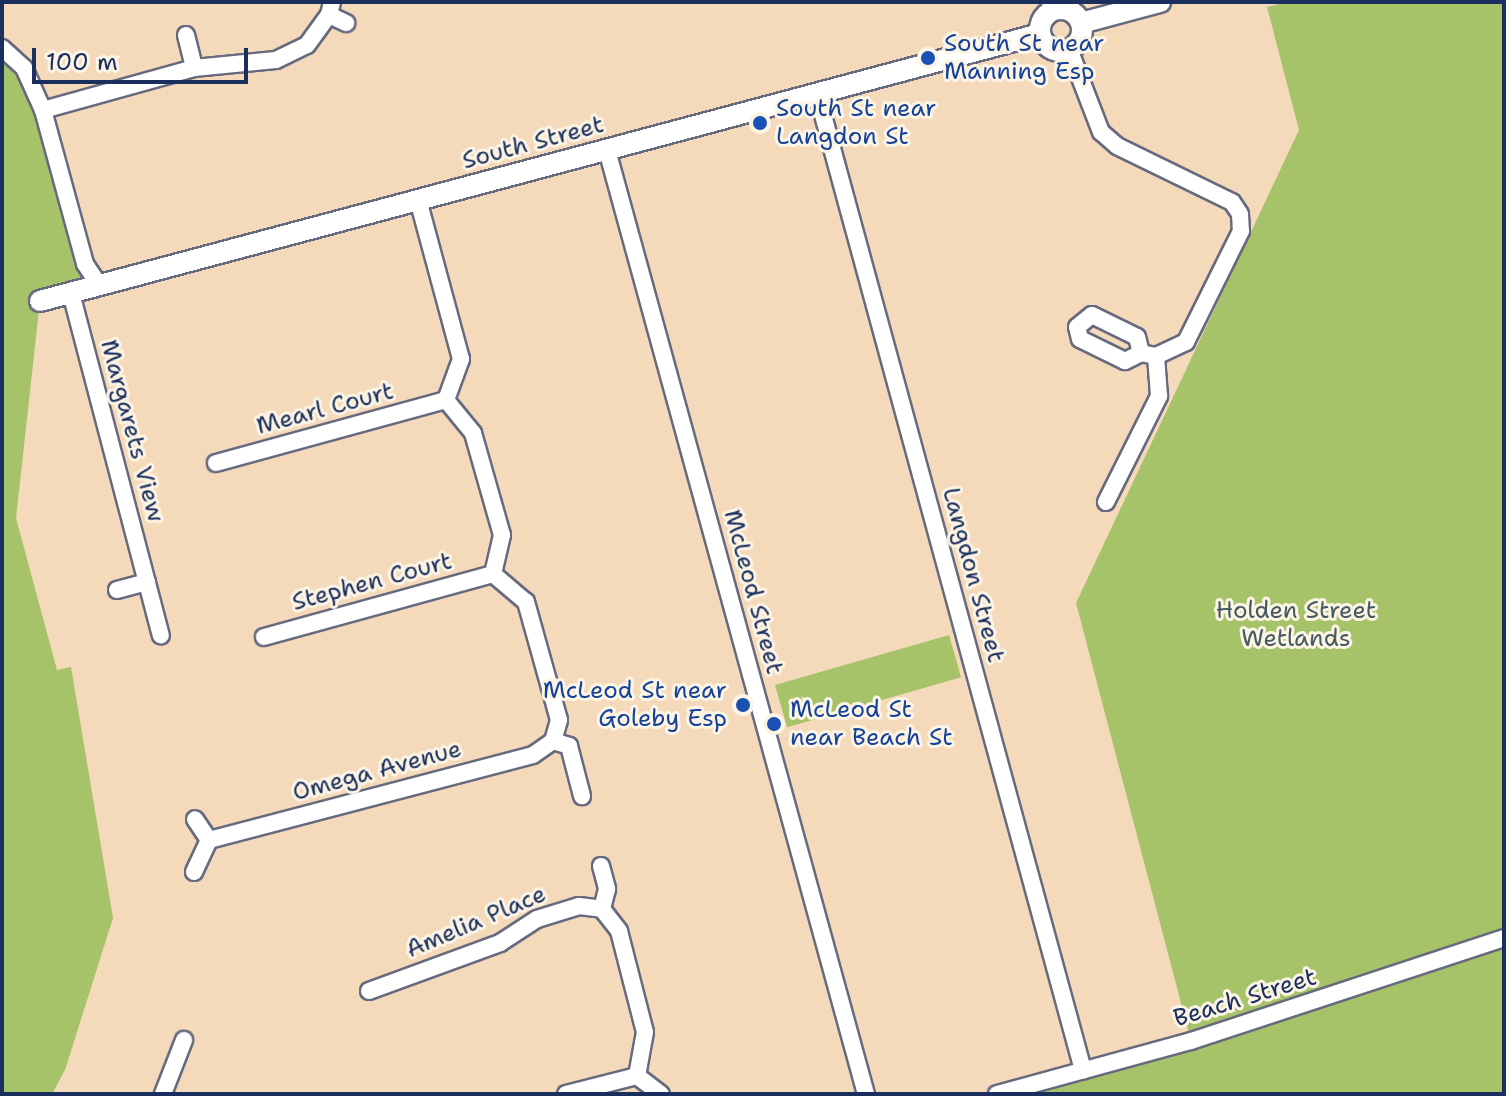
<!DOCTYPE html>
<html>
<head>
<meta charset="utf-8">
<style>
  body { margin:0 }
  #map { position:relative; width:1506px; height:1096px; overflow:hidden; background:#f4d9bb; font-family:"Shantell Sans",sans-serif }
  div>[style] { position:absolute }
  .green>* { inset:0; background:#a6c369; transform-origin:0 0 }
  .roads { filter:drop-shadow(2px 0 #676a7f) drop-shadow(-2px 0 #676a7f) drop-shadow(0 2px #676a7f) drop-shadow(0 -2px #676a7f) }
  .minor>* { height:16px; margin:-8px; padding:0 8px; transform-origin:8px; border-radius:8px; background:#fff }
  .tertiary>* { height:20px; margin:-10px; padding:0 10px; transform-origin:10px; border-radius:10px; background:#fff }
  .tertiary>.ring { margin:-10px; padding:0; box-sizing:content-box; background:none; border:20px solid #fff; border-radius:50% }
  .dots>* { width:22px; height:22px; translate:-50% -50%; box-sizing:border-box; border:4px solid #fcf5e5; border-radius:50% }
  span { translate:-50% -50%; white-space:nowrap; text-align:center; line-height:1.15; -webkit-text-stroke:6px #fcf5e5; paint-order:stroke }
  .transit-label { font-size:24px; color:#164399 }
  .left { translate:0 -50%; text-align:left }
  .right { translate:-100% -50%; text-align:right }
  .street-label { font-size:24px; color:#1b2f5e }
  .park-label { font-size:24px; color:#455b61 }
  .frame { position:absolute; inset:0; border:4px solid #1b2f5e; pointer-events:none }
  .scale { position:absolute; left:32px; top:48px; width:216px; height:36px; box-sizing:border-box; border:4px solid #1b2f5e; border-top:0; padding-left:10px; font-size:24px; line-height:28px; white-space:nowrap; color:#1b2f5e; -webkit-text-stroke:6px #fcf5e5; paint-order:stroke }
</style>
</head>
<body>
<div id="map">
  <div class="green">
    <div style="clip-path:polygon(1287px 2px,1504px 2px,1504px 1094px,997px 1094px,1191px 1041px,1076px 603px,1299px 130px,1267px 7px)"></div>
    <div style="clip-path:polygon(2px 48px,24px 68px,99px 285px,40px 301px,16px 518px,57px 670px,71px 667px,113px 918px,65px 1070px,52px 1094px,2px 1094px)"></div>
    <div style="left:949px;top:635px;width:44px;height:181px;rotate:74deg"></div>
  </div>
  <div class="roads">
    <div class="minor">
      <div style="left:1050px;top:2px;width:8px;rotate:76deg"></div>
      <div style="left:329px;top:15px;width:19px;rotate:25deg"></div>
      <div style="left:186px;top:35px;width:34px;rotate:76deg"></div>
      <div style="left:2px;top:48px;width:30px;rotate:42deg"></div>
      <div style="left:24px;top:68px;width:46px;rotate:65.7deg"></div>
      <div style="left:43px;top:110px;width:160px;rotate:74.7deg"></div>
      <div style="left:85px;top:264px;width:25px;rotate:56deg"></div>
      <div style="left:1069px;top:49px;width:89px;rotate:68.9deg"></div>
      <div style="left:1101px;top:132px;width:21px;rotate:41deg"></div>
      <div style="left:1117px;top:146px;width:128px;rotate:26deg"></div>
      <div style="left:1232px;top:202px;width:14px;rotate:56deg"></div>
      <div style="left:1240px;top:214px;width:17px;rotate:87deg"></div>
      <div style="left:1241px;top:231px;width:124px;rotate:116.4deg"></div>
      <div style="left:1186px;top:342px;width:33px;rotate:155deg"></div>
      <div style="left:1156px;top:356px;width:15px;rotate:-169deg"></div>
      <div style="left:1141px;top:353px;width:18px;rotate:153deg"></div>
      <div style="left:1125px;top:361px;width:50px;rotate:-153.9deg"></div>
      <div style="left:1080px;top:339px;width:12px;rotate:-104deg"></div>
      <div style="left:1077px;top:327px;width:19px;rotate:-39deg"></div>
      <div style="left:1092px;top:315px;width:50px;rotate:26.1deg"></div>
      <div style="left:1137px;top:337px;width:16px;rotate:76deg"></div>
      <div style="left:817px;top:93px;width:1013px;rotate:74.77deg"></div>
      <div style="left:43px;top:110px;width:157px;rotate:-15.5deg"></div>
      <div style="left:194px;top:68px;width:82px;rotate:-5.6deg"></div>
      <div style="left:276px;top:60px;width:34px;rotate:-26deg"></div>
      <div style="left:307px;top:45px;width:37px;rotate:-54deg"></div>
      <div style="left:329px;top:15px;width:13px;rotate:-77deg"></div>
      <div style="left:607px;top:150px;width:979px;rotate:74.66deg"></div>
      <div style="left:71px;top:293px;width:354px;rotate:75.3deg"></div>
      <div style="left:216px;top:463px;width:238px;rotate:-15.3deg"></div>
      <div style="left:1106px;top:502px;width:119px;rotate:-63.4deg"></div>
      <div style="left:1159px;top:396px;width:40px;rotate:-94.3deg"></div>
      <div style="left:117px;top:590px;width:31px;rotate:-15deg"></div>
      <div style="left:264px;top:637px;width:238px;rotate:-15.4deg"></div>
      <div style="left:553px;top:741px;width:17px;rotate:17deg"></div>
      <div style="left:569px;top:746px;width:52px;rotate:75.4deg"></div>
      <div style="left:209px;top:840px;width:335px;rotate:-14.7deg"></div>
      <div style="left:533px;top:755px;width:24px;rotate:-35deg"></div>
      <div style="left:553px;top:741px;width:22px;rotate:-74deg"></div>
      <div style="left:559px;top:720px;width:123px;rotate:-105.6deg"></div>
      <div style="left:526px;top:602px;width:43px;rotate:-139.7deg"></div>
      <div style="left:493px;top:574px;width:40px;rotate:-77deg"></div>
      <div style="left:502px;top:535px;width:106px;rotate:-105.9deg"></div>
      <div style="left:473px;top:433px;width:43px;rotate:-129.3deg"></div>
      <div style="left:446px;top:400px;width:44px;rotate:-69.9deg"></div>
      <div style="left:461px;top:359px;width:165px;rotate:-105.1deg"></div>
      <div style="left:601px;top:866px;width:24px;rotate:75deg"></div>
      <div style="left:607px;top:889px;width:21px;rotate:104deg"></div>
      <div style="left:194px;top:872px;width:35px;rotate:-65deg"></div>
      <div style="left:209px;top:840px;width:25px;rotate:-124deg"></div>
      <div style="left:369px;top:991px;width:140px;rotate:-20.1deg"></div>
      <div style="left:500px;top:943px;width:44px;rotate:-33deg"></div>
      <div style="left:537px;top:919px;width:44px;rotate:-17.2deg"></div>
      <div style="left:579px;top:906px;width:23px;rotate:7deg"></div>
      <div style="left:602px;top:909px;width:28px;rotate:52deg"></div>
      <div style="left:619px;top:931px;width:104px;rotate:75.6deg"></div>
      <div style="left:645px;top:1032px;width:45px;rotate:100.3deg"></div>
      <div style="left:637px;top:1076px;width:30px;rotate:37deg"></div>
      <div style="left:163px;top:1094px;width:58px;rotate:-68.7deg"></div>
      <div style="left:566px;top:1094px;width:73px;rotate:-14.2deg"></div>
      <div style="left:997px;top:1094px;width:201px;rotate:-15.3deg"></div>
      <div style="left:1191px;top:1041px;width:330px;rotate:-18.2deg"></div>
    </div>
    <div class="tertiary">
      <div class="ring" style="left:1040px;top:9px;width:22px;height:22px"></div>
      <div style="left:1081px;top:23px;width:82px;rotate:-14.9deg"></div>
      <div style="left:40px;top:301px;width:1035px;rotate:-14.95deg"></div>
    </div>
  </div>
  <div class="dots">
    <div style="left:928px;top:58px;background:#1a4fb4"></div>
    <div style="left:760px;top:123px;background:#1a4fb4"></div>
    <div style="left:743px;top:705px;background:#1a4fb4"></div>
    <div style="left:774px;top:724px;background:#1a4fb4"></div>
  </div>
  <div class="transit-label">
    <span class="left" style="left:944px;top:58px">South St near<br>Manning Esp</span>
    <span class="left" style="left:776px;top:123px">South St near<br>Langdon St</span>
    <span class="right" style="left:727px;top:705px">McLeod St near<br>Goleby Esp</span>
    <span class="left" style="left:790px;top:724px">McLeod St<br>near Beach St</span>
  </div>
  <div class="street-label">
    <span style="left:533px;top:143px;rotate:-15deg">South Street</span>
    <span style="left:325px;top:409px;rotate:-15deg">Mearl Court</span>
    <span style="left:132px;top:431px;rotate:75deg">Margarets View</span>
    <span style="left:973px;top:575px;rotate:75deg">Langdon Street</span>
    <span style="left:372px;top:582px;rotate:-15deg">Stephen Court</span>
    <span style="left:753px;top:592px;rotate:75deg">McLeod Street</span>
    <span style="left:377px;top:771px;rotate:-15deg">Omega Avenue</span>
    <span style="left:476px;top:922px;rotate:-23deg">Amelia Place</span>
    <span style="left:1245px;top:998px;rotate:-17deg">Beach Street</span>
  </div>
  <div class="park-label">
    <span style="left:1296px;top:625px">Holden Street<br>Wetlands</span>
  </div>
  <div class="frame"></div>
  <div class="scale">100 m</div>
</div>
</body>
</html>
